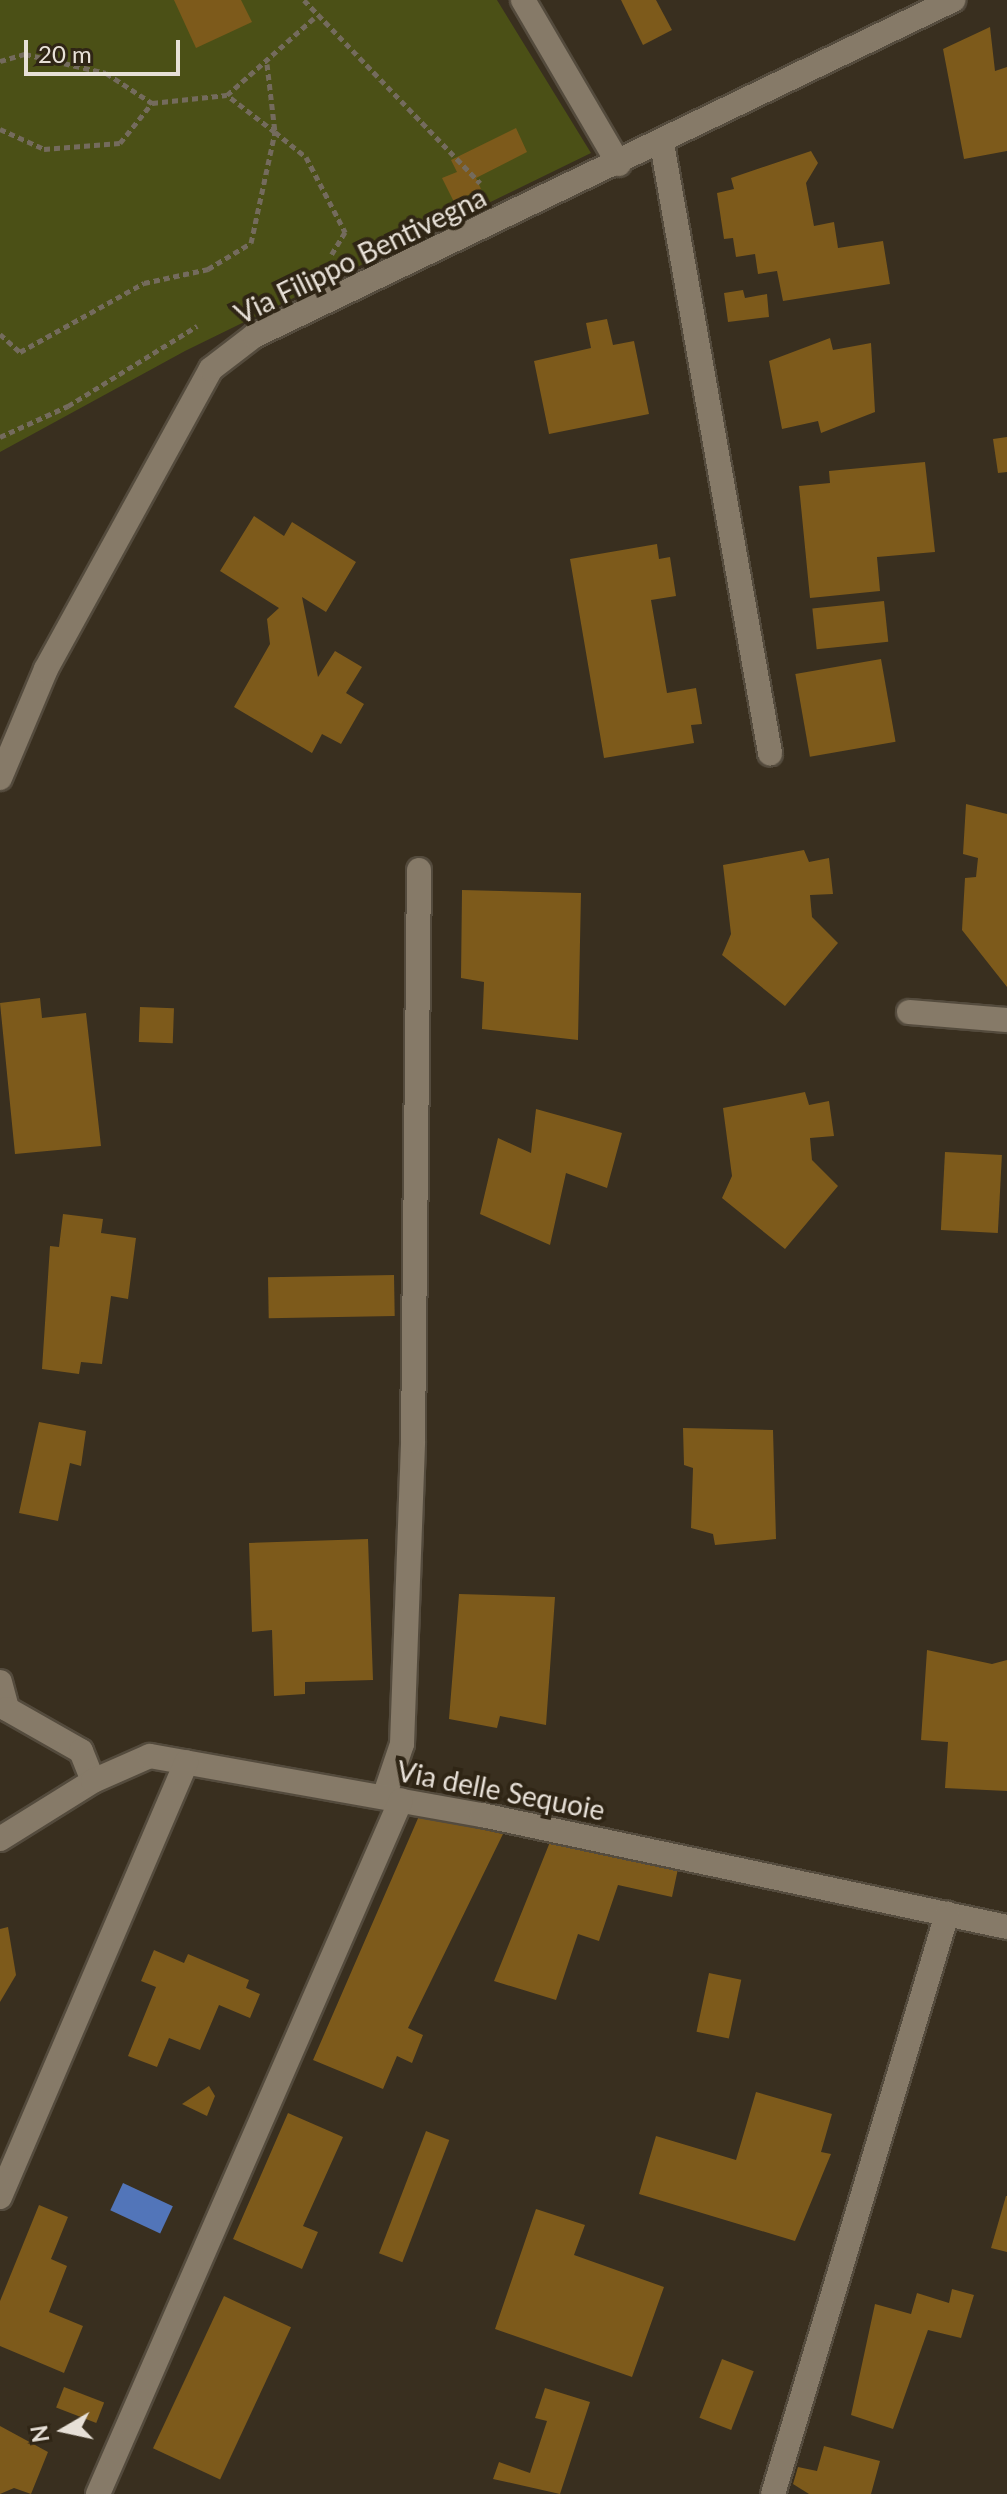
<!DOCTYPE html>
<html>
<head>
<meta charset="utf-8">
<style>
  body { margin:0 }
  #map { position:relative; width:1007px; height:2494px; overflow:hidden; background:#392f1f; font-family:Lato,sans-serif }
  div>[style] { position:absolute }
  .green>* { inset:0; background:#4b5016 }
  .water>* { inset:0; background:#5275b9; transform-origin:0 0 }
  .building>* { inset:0; background:#7d5a1b; transform-origin:0 0 }
  .path>* { height:5px; margin-top:-2.5px; transform-origin:0; background:repeating-linear-gradient(90deg,#746b5d 0 6px,transparent 0 10px) }
  .roads { filter:drop-shadow(2px 0 #544b3d) drop-shadow(-2px 0 #544b3d) drop-shadow(0 2px #544b3d) drop-shadow(0 -2px #544b3d) }
  .lane>* { height:24px; margin:-12px; padding:0 12px; transform-origin:12px; border-radius:12px; background:#867a68 }
  .street>* { height:24px; margin:-12px; padding:0 12px; transform-origin:12px; border-radius:12px; background:#867a68 }
  span { translate:-50% -50%; white-space:nowrap; text-align:center; line-height:1.15; -webkit-text-stroke:8px #2f2515; paint-order:stroke }
  .street-label { font-size:28px; color:#e7e0d7 }
  .north { position:absolute; left:24px; top:2390px; width:80px; height:80px; -webkit-text-stroke:6px #2f2515; paint-order:stroke; rotate:261deg; font-size:22px; font-weight:700; line-height:32px; text-align:center; color:#e7e0d7 }
  .north::after { content:''; display:block; margin:auto; width:28px; height:36px; background:#e7e0d7; clip-path:polygon(50% 0,100% 100%,50% 72%,0 100%) }
  .scale { position:absolute; left:24px; top:40px; width:156px; height:36px; box-sizing:border-box; border:4px solid #e7e0d7; border-top:0; padding-left:10px; font-size:24px; line-height:28px; white-space:nowrap; color:#e7e0d7; -webkit-text-stroke:6px #2f2515; paint-order:stroke }
</style>
</head>
<body>
<div id="map">
  <div class="green">
    <div style="clip-path:polygon(0 0,497px 0,591px 153px,185px 351px,0 452px)"></div>
  </div>
  <div class="water">
    <div style="left:123px;top:2183px;width:55px;height:30px;rotate:25deg"></div>
  </div>
  <div class="building">
    <div style="clip-path:polygon(174px 0,241px 0,252px 22px,196px 48px)"></div>
    <div style="clip-path:polygon(621px 0,656px 0,672px 30px,643px 45px)"></div>
    <div style="clip-path:polygon(990px 27px,995px 71px,1007px 67px,1007px 151px,964px 159px,943px 49px)"></div>
    <div style="clip-path:polygon(516px 128px,527px 152px,476px 178px,481px 189px,454px 202px,442px 178px,457px 172px,451px 160px)"></div>
    <div style="clip-path:polygon(811px 151px,818px 163px,806px 183px,814px 226px,834px 222px,838px 248px,883px 241px,890px 284px,783px 301px,777px 271px,758px 274px,755px 254px,736px 257px,733px 238px,724px 239px,717px 193px,734px 189px,731px 178px)"></div>
    <div style="clip-path:polygon(743px 290px,745px 298px,767px 294px,769px 317px,728px 322px,724px 293px)"></div>
    <div style="clip-path:polygon(607px 319px,613px 345px,634px 341px,649px 414px,549px 434px,534px 361px,591px 348px,586px 323px)"></div>
    <div style="clip-path:polygon(830px 338px,833px 350px,871px 343px,875px 412px,821px 433px,818px 421px,782px 429px,769px 361px)"></div>
    <div style="clip-path:polygon(1007px 437px,1007px 472px,998px 473px,993px 439px)"></div>
    <div style="clip-path:polygon(925px 462px,935px 552px,877px 557px,880px 591px,810px 598px,799px 486px,830px 483px,829px 471px)"></div>
    <div style="clip-path:polygon(254px 516px,284px 536px,292px 522px,356px 562px,326px 612px,302px 597px,318px 677px,335px 651px,362px 667px,346px 693px,364px 704px,341px 744px,322px 734px,312px 753px,234px 707px,270px 644px,267px 619px,279px 608px,220px 571px)"></div>
    <div style="clip-path:polygon(657px 544px,659px 559px,670px 557px,676px 596px,651px 600px,667px 693px,696px 688px,702px 724px,691px 725px,694px 743px,604px 758px,570px 559px)"></div>
    <div style="left:884px;top:601px;width:41px;height:72px;rotate:84deg"></div>
    <div style="left:881px;top:659px;width:84px;height:87px;rotate:80deg"></div>
    <div style="clip-path:polygon(966px 804px,1007px 814px,1007px 987px,962px 930px,965px 878px,976px 877px,978px 858px,963px 854px)"></div>
    <div style="clip-path:polygon(804px 850px,809px 862px,829px 858px,833px 894px,810px 895px,812px 917px,838px 943px,785px 1006px,722px 955px,731px 934px,723px 865px)"></div>
    <div style="clip-path:polygon(462px 890px,581px 893px,578px 1040px,482px 1029px,484px 982px,461px 978px)"></div>
    <div style="clip-path:polygon(40px 998px,42px 1018px,86px 1013px,101px 1146px,15px 1154px,0 1003px)"></div>
    <div style="left:140px;top:1007px;width:34px;height:35px;rotate:2deg"></div>
    <div style="clip-path:polygon(805px 1092px,809px 1105px,829px 1101px,834px 1136px,810px 1138px,812px 1160px,838px 1186px,785px 1249px,722px 1198px,732px 1176px,723px 1108px)"></div>
    <div style="clip-path:polygon(536px 1109px,622px 1133px,607px 1188px,566px 1173px,550px 1245px,480px 1214px,498px 1138px,531px 1153px)"></div>
    <div style="left:945px;top:1152px;width:57px;height:78px;rotate:3deg"></div>
    <div style="clip-path:polygon(63px 1214px,103px 1219px,101px 1233px,136px 1238px,128px 1299px,111px 1296px,102px 1364px,81px 1362px,79px 1374px,42px 1369px,50px 1246px,59px 1247px)"></div>
    <div style="left:394px;top:1275px;width:41px;height:126px;rotate:89deg"></div>
    <div style="clip-path:polygon(39px 1422px,86px 1431px,81px 1466px,70px 1463px,58px 1521px,19px 1513px)"></div>
    <div style="clip-path:polygon(683px 1428px,773px 1430px,776px 1539px,715px 1545px,713px 1534px,691px 1528px,693px 1468px,684px 1465px)"></div>
    <div style="clip-path:polygon(368px 1539px,373px 1680px,305px 1682px,305px 1694px,274px 1696px,272px 1630px,252px 1632px,249px 1543px)"></div>
    <div style="clip-path:polygon(459px 1594px,555px 1597px,546px 1725px,500px 1716px,497px 1728px,449px 1719px)"></div>
    <div style="clip-path:polygon(927px 1650px,992px 1664px,1007px 1660px,1007px 1791px,945px 1788px,948px 1742px,921px 1740px)"></div>
    <div style="clip-path:polygon(419px 1816px,503px 1834px,408px 2028px,423px 2035px,412px 2063px,397px 2056px,383px 2089px,313px 2060px)"></div>
    <div style="clip-path:polygon(552px 1837px,679px 1864px,672px 1897px,618px 1885px,599px 1941px,578px 1934px,556px 2000px,494px 1981px)"></div>
    <div style="clip-path:polygon(8px 1927px,16px 1975px,0 2002px,0 1929px)"></div>
    <div style="clip-path:polygon(154px 1950px,184px 1963px,188px 1954px,249px 1980px,246px 1988px,260px 1994px,250px 2018px,219px 2005px,200px 2050px,169px 2038px,157px 2067px,128px 2056px,156px 1987px,141px 1981px)"></div>
    <div style="left:709px;top:1973px;width:33px;height:60px;rotate:12deg"></div>
    <div style="clip-path:polygon(209px 2086px,215px 2096px,207px 2116px,182px 2104px)"></div>
    <div style="clip-path:polygon(756px 2092px,832px 2114px,821px 2152px,831px 2154px,795px 2241px,639px 2194px,656px 2136px,736px 2160px)"></div>
    <div style="clip-path:polygon(288px 2113px,343px 2137px,303px 2226px,318px 2232px,302px 2269px,233px 2239px)"></div>
    <div style="left:426px;top:2131px;width:25px;height:131px;rotate:21deg"></div>
    <div style="clip-path:polygon(1006px 2196px,1007px 2196px,1007px 2252px,991px 2248px)"></div>
    <div style="clip-path:polygon(39px 2205px,68px 2217px,51px 2259px,67px 2266px,49px 2312px,83px 2326px,64px 2373px,0 2346px,0 2301px)"></div>
    <div style="clip-path:polygon(536px 2209px,585px 2225px,574px 2255px,664px 2287px,632px 2377px,495px 2329px)"></div>
    <div style="clip-path:polygon(952px 2289px,974px 2295px,961px 2338px,928px 2330px,893px 2429px,851px 2415px,875px 2304px,911px 2314px,917px 2293px,949px 2303px)"></div>
    <div style="left:224px;top:2296px;width:74px;height:168px;rotate:25deg"></div>
    <div style="left:722px;top:2359px;width:34px;height:63px;rotate:21deg"></div>
    <div style="left:64px;top:2387px;width:43px;height:22px;rotate:21deg"></div>
    <div style="clip-path:polygon(545px 2388px,590px 2402px,560px 2494px,493px 2479px,499px 2462px,530px 2473px,547px 2421px,535px 2418px)"></div>
    <div style="clip-path:polygon(0 2426px,48px 2452px,31px 2494px,14px 2488px,0 2494px)"></div>
    <div style="clip-path:polygon(824px 2446px,880px 2461px,871px 2494px,809px 2494px,793px 2484px,798px 2467px,817px 2471px)"></div>
  </div>
  <div class="path">
    <div style="left:304px;top:0;width:254px;rotate:46.1deg"></div>
    <div style="left:0;top:61px;width:26px;rotate:-16deg"></div>
    <div style="left:25px;top:54px;width:83px;rotate:13.2deg"></div>
    <div style="left:106px;top:73px;width:55px;rotate:33.1deg"></div>
    <div style="left:152px;top:103px;width:75px;rotate:-6.1deg"></div>
    <div style="left:227px;top:95px;width:116px;rotate:-41.5deg"></div>
    <div style="left:267px;top:64px;width:68px;rotate:83.3deg"></div>
    <div style="left:275px;top:132px;width:40px;rotate:39deg"></div>
    <div style="left:306px;top:157px;width:85px;rotate:62.5deg"></div>
    <div style="left:345px;top:232px;width:26px;rotate:121deg"></div>
    <div style="left:0;top:129px;width:48px;rotate:24.4deg"></div>
    <div style="left:44px;top:149px;width:76px;rotate:-4.5deg"></div>
    <div style="left:120px;top:143px;width:51px;rotate:-51.3deg"></div>
    <div style="left:0;top:334px;width:27px;rotate:42deg"></div>
    <div style="left:20px;top:352px;width:142px;rotate:-29.1deg"></div>
    <div style="left:144px;top:283px;width:66px;rotate:-12.3deg"></div>
    <div style="left:208px;top:269px;width:50px;rotate:-31.2deg"></div>
    <div style="left:251px;top:243px;width:114px;rotate:-77.8deg"></div>
    <div style="left:275px;top:132px;width:61px;rotate:-142.4deg"></div>
    <div style="left:0;top:437px;width:75px;rotate:-24.5deg"></div>
    <div style="left:68px;top:406px;width:152px;rotate:-31.8deg"></div>
  </div>
  <div class="roads">
    <div class="lane">
      <div style="left:523px;top:0;width:190px;rotate:59.7deg"></div>
    </div>
    <div class="street">
      <div style="left:662px;top:144px;width:619px;rotate:79.94deg"></div>
      <div style="left:0;top:778px;width:118px;rotate:-67.1deg"></div>
      <div style="left:46px;top:669px;width:342px;rotate:-61.2deg"></div>
      <div style="left:211px;top:369px;width:54px;rotate:-37.5deg"></div>
      <div style="left:254px;top:336px;width:776px;rotate:-25.67deg"></div>
      <div style="left:909px;top:1012px;width:98px;rotate:4.7deg"></div>
      <div style="left:0;top:1682px;width:28px;rotate:75deg"></div>
      <div style="left:7px;top:1709px;width:85px;rotate:29.6deg"></div>
      <div style="left:81px;top:1751px;width:32px;rotate:68deg"></div>
      <div style="left:384px;top:1797px;width:56px;rotate:-71.2deg"></div>
      <div style="left:402px;top:1744px;width:303px;rotate:-87.9deg"></div>
      <div style="left:413px;top:1441px;width:571px;rotate:-89.4deg"></div>
      <div style="left:0;top:1839px;width:110px;rotate:-31.9deg"></div>
      <div style="left:93px;top:1781px;width:62px;rotate:-23.7deg"></div>
      <div style="left:150px;top:1756px;width:337px;rotate:10.1deg"></div>
      <div style="left:482px;top:1815px;width:537px;rotate:12.04deg"></div>
      <div style="left:0;top:2197px;width:473px;rotate:-66.8deg"></div>
      <div style="left:98px;top:2494px;width:757px;rotate:-66.41deg"></div>
      <div style="left:773px;top:2494px;width:606px;rotate:-73.3deg"></div>
    </div>
  </div>
  <div class="street-label">
    <span style="left:360px;top:255px;rotate:-26deg">Via Filippo Bentivegna</span>
    <span style="left:501px;top:1790px;rotate:11deg">Via delle Sequoie</span>
  </div>
  <div class="north">N</div>
  <div class="scale">20 m</div>
</div>
</body>
</html>
